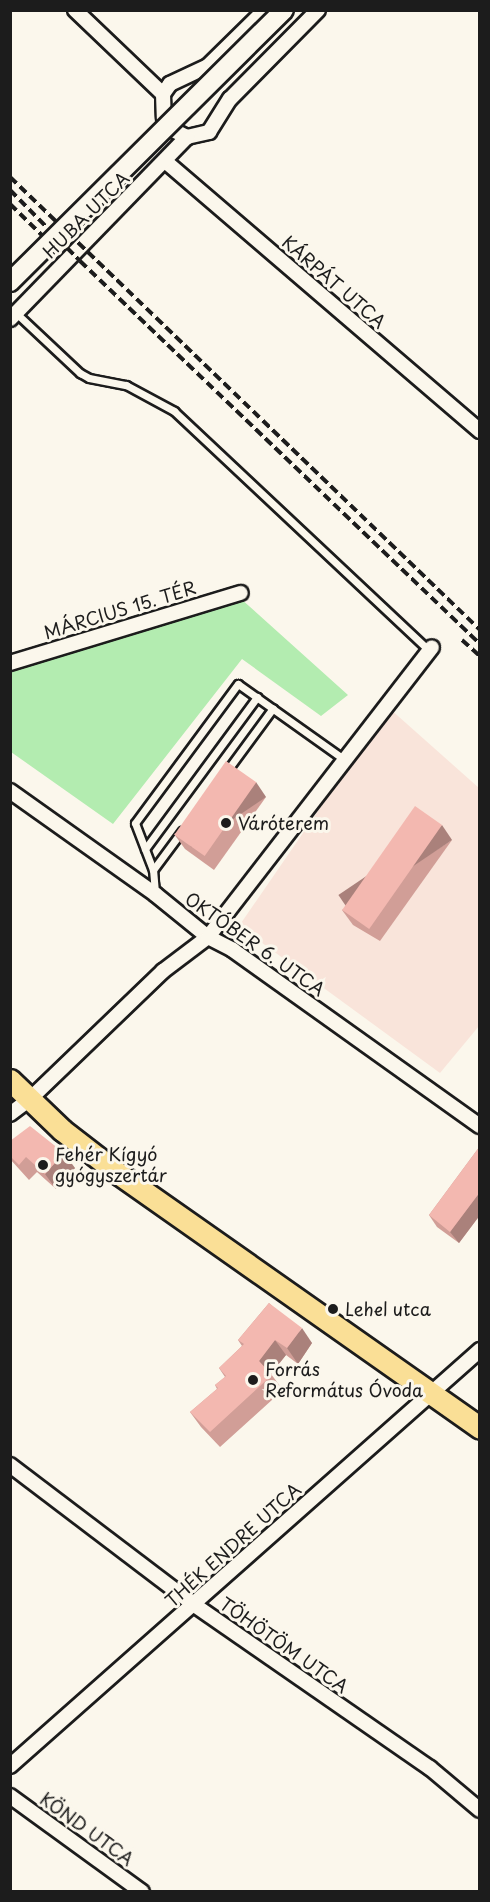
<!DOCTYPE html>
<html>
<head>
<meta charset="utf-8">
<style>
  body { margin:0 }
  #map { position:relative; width:490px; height:1902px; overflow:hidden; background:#fbf7ec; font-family:"Playpen Sans",sans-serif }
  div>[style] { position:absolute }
  .built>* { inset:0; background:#f9e4da }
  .green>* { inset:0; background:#b3ecb0 }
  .roads { filter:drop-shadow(2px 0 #1c1c1c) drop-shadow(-2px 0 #1c1c1c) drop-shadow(0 2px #1c1c1c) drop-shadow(0 -2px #1c1c1c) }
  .lane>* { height:7px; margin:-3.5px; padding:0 3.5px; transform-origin:3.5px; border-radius:3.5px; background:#fbf7ec }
  .street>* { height:14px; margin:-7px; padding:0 7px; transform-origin:7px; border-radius:7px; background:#fbf7ec }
  .primary>* { height:21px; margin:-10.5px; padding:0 10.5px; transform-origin:10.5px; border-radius:10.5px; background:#fadf96 }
  .rail>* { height:4px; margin-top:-2px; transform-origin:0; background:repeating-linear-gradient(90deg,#1c1c1c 0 9px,transparent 0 13.5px) }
  .bridges { filter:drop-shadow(2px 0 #1c1c1c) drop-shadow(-2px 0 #1c1c1c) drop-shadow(0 2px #1c1c1c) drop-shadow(0 -2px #1c1c1c) }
  .secondary-bridge>* { height:18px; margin:-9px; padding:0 9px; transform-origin:9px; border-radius:9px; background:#fbf7ec }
  .wall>* { inset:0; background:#d19e97 }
  .shaded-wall>* { inset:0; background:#aa817b; transform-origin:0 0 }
  .building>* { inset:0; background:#f3b8b0; transform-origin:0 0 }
  .dots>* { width:16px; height:16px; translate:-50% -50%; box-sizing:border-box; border:3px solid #fbf7ec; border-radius:50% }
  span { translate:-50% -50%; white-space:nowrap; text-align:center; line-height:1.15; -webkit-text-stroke:6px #fbf7ec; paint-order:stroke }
  .street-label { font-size:18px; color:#1c1c1c }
  .poi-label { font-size:18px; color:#1c1c1c }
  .left { translate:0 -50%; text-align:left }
  .frame { position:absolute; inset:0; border:12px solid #1c1c1c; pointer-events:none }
</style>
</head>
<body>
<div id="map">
  <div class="built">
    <div style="clip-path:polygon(389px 708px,479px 788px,479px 1026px,440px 1073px,239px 926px)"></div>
  </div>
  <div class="green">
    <div style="clip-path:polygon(240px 598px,348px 695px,321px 716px,242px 659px,113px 824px,11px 752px,11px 665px)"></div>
  </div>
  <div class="roads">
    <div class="lane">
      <div style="left:16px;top:313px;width:88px;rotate:43.2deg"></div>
      <div style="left:80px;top:373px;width:10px;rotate:29deg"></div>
      <div style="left:89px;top:378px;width:38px;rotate:11deg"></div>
      <div style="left:126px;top:385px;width:55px;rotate:28.4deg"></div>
      <div style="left:174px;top:411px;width:351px;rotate:43.2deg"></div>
      <div style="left:226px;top:772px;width:79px;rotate:-53.7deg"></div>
      <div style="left:145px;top:849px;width:189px;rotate:-53.6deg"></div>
      <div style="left:153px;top:870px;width:49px;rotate:-53.4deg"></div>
      <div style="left:155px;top:892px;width:22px;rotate:-95deg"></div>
      <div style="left:153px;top:870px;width:50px;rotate:-111deg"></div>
      <div style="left:135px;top:823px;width:173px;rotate:-53.5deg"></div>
      <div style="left:238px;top:684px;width:131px;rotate:35.4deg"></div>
    </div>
    <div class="street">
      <div style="left:75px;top:10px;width:122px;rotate:43.7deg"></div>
      <div style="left:265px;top:10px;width:80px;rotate:135.5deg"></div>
      <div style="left:208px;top:66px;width:42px;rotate:154.7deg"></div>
      <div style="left:170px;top:84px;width:12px;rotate:125deg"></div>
      <div style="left:163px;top:94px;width:25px;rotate:88deg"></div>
      <div style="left:164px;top:119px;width:14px;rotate:51deg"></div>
      <div style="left:173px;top:130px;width:16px;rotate:27deg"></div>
      <div style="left:187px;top:137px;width:23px;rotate:-13deg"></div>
      <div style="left:209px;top:132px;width:39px;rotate:-58deg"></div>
      <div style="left:230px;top:99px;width:125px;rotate:-45.3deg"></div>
      <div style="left:165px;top:161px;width:415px;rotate:40.6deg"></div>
      <div style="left:10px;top:319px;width:254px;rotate:-45.8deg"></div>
      <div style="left:10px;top:663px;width:241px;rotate:-16.9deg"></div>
      <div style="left:10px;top:791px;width:178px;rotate:35.4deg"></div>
      <div style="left:155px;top:894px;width:68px;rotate:39.1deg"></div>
      <div style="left:208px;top:937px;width:28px;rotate:27deg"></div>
      <div style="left:233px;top:950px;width:303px;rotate:35.5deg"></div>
      <div style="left:10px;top:1114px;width:25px;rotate:-37deg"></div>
      <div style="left:30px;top:1099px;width:185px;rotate:-43.9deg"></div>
      <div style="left:163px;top:971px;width:56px;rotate:-37.1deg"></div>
      <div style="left:208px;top:937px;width:366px;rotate:-52.3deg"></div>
      <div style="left:10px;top:1465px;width:230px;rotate:37.2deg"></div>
      <div style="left:193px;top:1604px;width:288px;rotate:34.7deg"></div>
      <div style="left:430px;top:1768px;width:65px;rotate:40deg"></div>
      <div style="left:10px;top:1766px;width:628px;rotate:-41.51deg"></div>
      <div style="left:10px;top:1796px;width:163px;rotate:36deg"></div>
    </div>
    <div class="primary">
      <div style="left:10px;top:1080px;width:72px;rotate:43.9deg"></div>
      <div style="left:62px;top:1130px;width:72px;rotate:37.7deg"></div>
      <div style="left:119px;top:1174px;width:441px;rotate:35.1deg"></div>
    </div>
  </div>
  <div class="rail">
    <div style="left:10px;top:177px;width:653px;rotate:43.94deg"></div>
    <div style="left:10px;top:190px;width:100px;rotate:45.4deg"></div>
    <div style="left:80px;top:261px;width:554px;rotate:43.76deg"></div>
    <div style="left:10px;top:204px;width:54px;rotate:44.3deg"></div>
    <div style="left:462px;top:640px;width:24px;rotate:42deg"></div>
  </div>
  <div class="bridges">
    <div class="secondary-bridge">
      <div style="left:10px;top:282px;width:386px;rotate:-44.8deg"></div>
    </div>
  </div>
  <div class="wall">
    <div style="clip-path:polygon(266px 797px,214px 870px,185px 849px,174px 834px)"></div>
    <div style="clip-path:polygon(452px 840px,380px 941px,353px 925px,342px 910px)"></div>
    <div style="clip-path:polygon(10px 1141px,75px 1168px,56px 1189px,37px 1172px,29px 1180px,10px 1159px)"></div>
    <div style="clip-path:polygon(480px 1146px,480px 1215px,459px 1243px,437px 1227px,429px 1215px)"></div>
    <div style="clip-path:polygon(269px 1303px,312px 1343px,298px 1364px,286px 1355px,271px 1374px,283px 1390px,220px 1447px,201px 1427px,190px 1412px,217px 1389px,215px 1385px,225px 1377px,219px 1368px,242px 1346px,238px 1340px)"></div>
  </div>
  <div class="shaded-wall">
    <div style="left:256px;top:782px;width:18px;height:90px;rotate:56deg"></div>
    <div style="left:442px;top:825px;width:18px;height:125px;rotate:56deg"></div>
    <div style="clip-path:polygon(64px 1153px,75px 1168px,56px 1189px,45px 1174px)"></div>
    <div style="clip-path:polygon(480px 1192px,480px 1215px,459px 1243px,450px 1232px)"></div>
    <div style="clip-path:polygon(302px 1328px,312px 1343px,298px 1364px,287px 1348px)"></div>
    <div style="clip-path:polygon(275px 1340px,286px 1355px,269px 1376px,259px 1361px)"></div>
  </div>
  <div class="building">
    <div style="left:226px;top:761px;width:37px;height:90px;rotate:35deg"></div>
    <div style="left:415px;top:806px;width:33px;height:127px;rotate:35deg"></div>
    <div style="clip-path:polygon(30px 1126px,64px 1153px,45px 1174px,26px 1157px,19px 1165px,10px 1156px,10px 1141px)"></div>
    <div style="clip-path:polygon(480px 1146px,480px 1192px,450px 1232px,429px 1215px)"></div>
    <div style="clip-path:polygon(269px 1303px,302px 1328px,287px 1348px,275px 1340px,259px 1361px,272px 1375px,210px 1432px,190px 1412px,218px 1388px,215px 1385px,226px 1376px,219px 1368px,244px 1344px,238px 1340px)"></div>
  </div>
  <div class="dots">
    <div style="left:226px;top:823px;background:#1c1c1c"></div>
    <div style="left:43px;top:1165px;background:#1c1c1c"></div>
    <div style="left:333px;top:1309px;background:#1c1c1c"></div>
    <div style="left:253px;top:1380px;background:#1c1c1c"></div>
  </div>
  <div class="street-label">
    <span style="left:86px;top:215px;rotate:-45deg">HUBA UTCA</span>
    <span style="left:334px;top:282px;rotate:41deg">KÁRPÁT UTCA</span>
    <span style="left:120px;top:610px;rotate:-17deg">MÁRCIUS 15. TÉR</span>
    <span style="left:255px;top:944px;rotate:35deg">OKTÓBER 6. UTCA</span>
    <span style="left:233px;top:1545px;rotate:-42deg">THÉK ENDRE UTCA</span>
    <span style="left:284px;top:1645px;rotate:35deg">TÖHÖTÖM UTCA</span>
    <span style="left:87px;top:1829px;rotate:36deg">KÖND UTCA</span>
  </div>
  <div class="poi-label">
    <span class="left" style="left:238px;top:823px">Váróterem</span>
    <span class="left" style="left:55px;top:1165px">Fehér Kígyó<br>gyógyszertár</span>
    <span class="left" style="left:345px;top:1309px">Lehel utca</span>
    <span class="left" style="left:265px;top:1380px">Forrás<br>Református Óvoda</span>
  </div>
  <div class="frame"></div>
</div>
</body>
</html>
